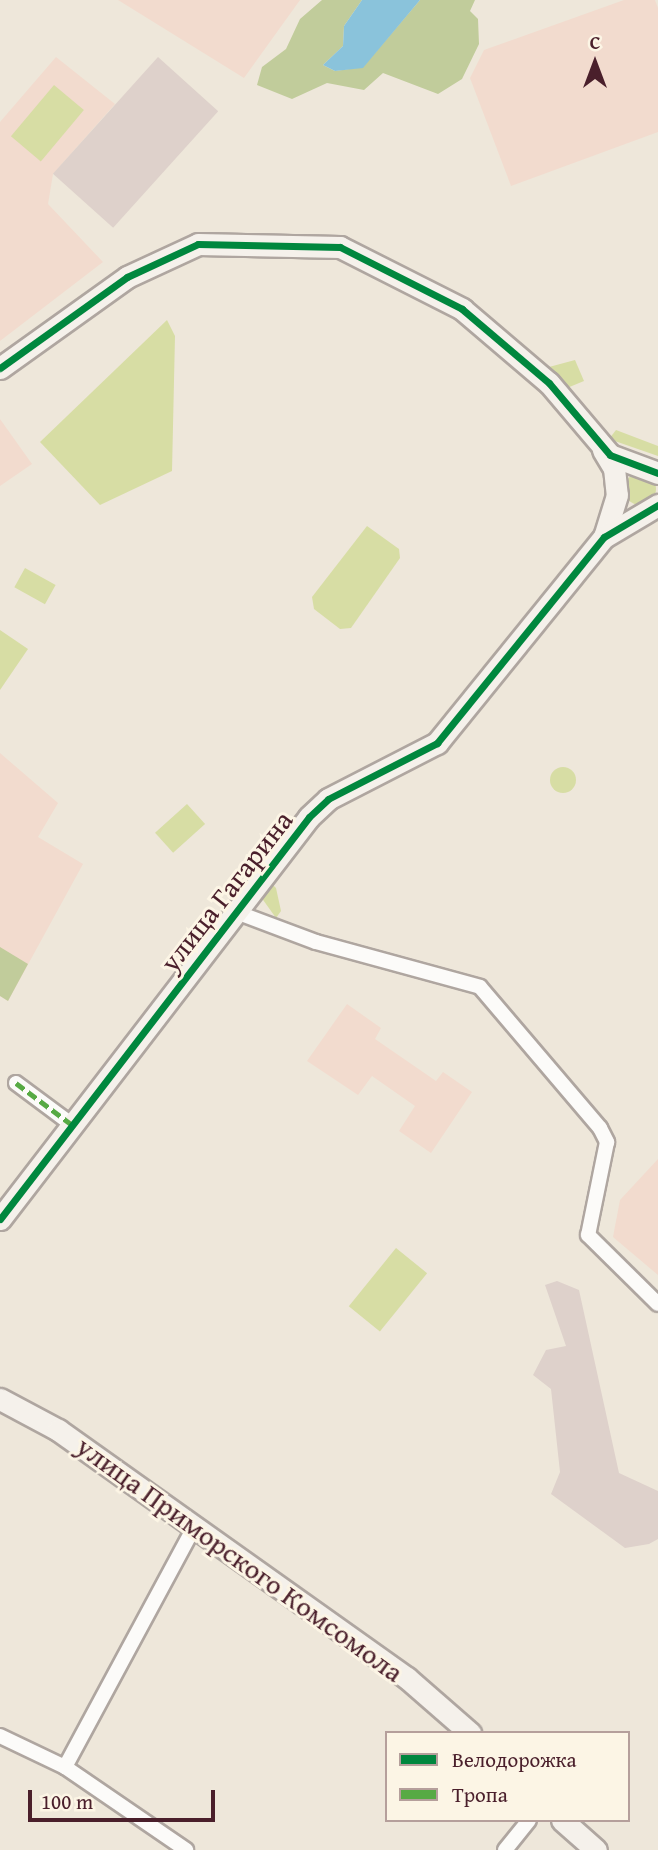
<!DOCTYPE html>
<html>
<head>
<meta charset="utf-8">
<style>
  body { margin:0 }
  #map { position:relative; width:658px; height:1850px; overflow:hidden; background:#eee7da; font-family:"Gentium Book Plus",serif }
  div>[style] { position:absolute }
  .built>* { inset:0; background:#f2dbce }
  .industrial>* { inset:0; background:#ded1cb; transform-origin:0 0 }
  .green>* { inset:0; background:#d7dda4; transform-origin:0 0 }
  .round { border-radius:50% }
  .forest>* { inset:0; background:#c1cc9b }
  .water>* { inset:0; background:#8ac3db }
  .roads { filter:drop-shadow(2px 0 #afa6a0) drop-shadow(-2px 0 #afa6a0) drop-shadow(0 2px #afa6a0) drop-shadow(0 -2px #afa6a0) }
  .street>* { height:14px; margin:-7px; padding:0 7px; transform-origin:7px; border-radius:7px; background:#fcfbf9 }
  .secondary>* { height:21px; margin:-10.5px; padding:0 10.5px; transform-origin:10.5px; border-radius:10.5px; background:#f5f1eb }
  .quiet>* { height:5px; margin-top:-2.5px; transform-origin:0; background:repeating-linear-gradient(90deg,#57aa44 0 10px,transparent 0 15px) }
  .cycleway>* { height:7px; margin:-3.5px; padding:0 3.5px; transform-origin:3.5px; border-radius:3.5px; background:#00873e }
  span { translate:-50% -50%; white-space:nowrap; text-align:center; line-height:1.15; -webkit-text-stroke:6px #fcf5e5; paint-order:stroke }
  .street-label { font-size:28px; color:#4a1f2b }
  .legend { position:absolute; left:385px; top:1731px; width:245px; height:91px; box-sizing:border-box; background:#fcf5e5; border:2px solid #b59f9b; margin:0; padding:9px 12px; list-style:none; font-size:21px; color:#4a1f2b }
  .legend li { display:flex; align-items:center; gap:14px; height:35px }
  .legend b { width:35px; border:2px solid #b59f9b }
  .north { position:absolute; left:560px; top:28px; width:70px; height:70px; -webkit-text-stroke:5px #fcf5e5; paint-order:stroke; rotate:0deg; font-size:19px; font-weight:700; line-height:28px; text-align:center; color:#4a1f2b }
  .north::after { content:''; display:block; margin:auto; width:24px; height:32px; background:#4a1f2b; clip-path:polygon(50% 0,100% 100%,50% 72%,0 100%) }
  .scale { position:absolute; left:28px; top:1790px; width:187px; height:32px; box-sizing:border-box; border:4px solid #4a1f2b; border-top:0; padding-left:9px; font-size:21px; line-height:24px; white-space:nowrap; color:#4a1f2b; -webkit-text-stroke:5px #fcf5e5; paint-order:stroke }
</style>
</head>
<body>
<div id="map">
  <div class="built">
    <div style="clip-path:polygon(118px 0,300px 0,244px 78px)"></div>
    <div style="clip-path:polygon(624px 0,655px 0,658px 8px,658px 132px,511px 186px,470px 78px,484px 50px)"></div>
    <div style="clip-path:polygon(56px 57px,115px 104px,53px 174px,48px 204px,103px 262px,0 341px,0 122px)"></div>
    <div style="clip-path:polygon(0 419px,32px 464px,0 486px)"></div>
    <div style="clip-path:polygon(0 753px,58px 803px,38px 837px,83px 864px,8px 1001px,0 996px)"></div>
    <div style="clip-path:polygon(347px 1004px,381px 1028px,375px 1039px,436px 1081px,443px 1072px,472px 1092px,431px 1153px,399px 1131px,415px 1106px,372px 1076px,358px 1095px,307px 1061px)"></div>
    <div style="clip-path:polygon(658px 1159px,658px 1275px,613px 1237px,620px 1200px)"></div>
  </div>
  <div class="industrial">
    <div style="left:158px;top:57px;width:81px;height:157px;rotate:42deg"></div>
    <div style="clip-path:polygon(557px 1281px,579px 1290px,619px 1473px,658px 1491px,658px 1539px,649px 1544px,625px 1548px,551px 1494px,560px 1472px,551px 1389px,533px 1375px,546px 1350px,566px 1346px,545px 1285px)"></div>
  </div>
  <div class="green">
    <div style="left:54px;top:85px;width:39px;height:67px;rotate:40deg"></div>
    <div style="clip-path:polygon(167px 320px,175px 336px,172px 471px,100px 505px,40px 442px)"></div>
    <div style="clip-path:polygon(575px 360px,584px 381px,567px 388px,549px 367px)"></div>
    <div style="clip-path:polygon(616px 430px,658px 446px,658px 456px,609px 439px)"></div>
    <div class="round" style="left:624px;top:473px;width:32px;height:32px"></div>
    <div style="clip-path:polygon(367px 526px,399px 549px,400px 558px,351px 628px,340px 629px,314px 609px,312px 597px)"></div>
    <div style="left:25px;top:568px;width:35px;height:22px;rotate:29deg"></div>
    <div style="clip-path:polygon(0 630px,28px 649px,0 690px)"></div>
    <div class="round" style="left:550px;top:767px;width:26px;height:26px"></div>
    <div style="left:187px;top:804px;width:27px;height:43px;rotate:48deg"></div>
    <div style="clip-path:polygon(268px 880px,276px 888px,281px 911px,276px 918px,261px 897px)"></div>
    <div style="left:396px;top:1248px;width:40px;height:75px;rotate:39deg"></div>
  </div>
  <div class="forest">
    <div style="clip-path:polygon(322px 0,362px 0,344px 26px,343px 46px,323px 65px,335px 71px,363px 67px,420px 0,475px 0,470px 11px,478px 19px,479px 44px,462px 79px,438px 94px,383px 73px,364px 90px,327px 83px,292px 99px,257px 85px,262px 67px,286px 49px,300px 19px)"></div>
    <div style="clip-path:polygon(0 947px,28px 964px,8px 1001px,0 996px)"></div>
  </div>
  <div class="water">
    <div style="clip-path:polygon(362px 0,420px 0,363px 68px,335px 71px,323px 65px,343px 46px,344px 26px)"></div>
  </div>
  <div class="roads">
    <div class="street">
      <div style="left:236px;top:912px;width:85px;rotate:20.6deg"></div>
      <div style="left:316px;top:942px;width:170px;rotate:15.3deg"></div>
      <div style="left:480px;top:987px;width:185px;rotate:49.6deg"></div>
      <div style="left:600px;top:1128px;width:16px;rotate:63deg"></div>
      <div style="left:607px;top:1142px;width:95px;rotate:101.5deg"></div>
      <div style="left:588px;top:1235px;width:98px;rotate:44.6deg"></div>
      <div style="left:16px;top:1083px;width:69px;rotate:36.7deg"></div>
      <div style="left:0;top:1736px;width:72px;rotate:25.5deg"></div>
      <div style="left:65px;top:1767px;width:147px;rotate:34.4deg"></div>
      <div style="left:65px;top:1767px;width:272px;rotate:-61.7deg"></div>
      <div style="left:505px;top:1850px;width:38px;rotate:-51deg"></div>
    </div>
    <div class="secondary">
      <div style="left:0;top:368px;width:156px;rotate:-35.6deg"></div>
      <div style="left:127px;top:277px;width:78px;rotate:-24.9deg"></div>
      <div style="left:198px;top:244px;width:142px;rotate:1.2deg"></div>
      <div style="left:340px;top:247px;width:137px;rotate:26.9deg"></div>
      <div style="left:462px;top:309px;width:114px;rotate:40.4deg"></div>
      <div style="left:549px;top:383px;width:94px;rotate:49.7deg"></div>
      <div style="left:610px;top:455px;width:51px;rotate:20.6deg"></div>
      <div style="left:603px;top:450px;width:21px;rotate:59deg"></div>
      <div style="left:614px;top:468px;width:27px;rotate:84deg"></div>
      <div style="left:617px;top:495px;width:44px;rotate:107.2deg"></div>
      <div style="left:0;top:1219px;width:507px;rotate:-52.45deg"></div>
      <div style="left:309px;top:817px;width:26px;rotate:-43deg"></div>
      <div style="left:328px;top:799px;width:123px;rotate:-27.2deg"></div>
      <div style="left:437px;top:743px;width:265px;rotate:-51deg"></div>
      <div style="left:604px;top:537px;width:63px;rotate:-30.7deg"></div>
      <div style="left:0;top:1399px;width:66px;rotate:28.1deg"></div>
      <div style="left:58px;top:1430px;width:428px;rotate:35.4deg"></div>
      <div style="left:407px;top:1678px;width:84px;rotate:41.1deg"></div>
      <div style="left:562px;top:1820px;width:45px;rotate:41.4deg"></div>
    </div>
  </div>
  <div class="quiet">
    <div style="left:16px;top:1083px;width:69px;rotate:36.7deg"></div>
  </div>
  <div class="cycleway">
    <div style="left:0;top:368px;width:156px;rotate:-35.6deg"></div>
    <div style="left:127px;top:277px;width:78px;rotate:-24.9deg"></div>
    <div style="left:198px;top:244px;width:142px;rotate:1.2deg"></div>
    <div style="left:340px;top:247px;width:137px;rotate:26.9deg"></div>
    <div style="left:462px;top:309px;width:114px;rotate:40.4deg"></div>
    <div style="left:549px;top:383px;width:94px;rotate:49.7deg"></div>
    <div style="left:610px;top:455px;width:51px;rotate:20.6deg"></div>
    <div style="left:0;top:1219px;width:507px;rotate:-52.45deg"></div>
    <div style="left:309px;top:817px;width:26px;rotate:-43deg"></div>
    <div style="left:328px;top:799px;width:123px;rotate:-27.2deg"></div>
    <div style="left:437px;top:743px;width:265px;rotate:-51deg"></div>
    <div style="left:604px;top:537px;width:63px;rotate:-30.7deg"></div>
  </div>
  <div class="street-label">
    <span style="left:226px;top:891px;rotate:-52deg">улица Гагарина</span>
    <span style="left:240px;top:1559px;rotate:36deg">улица Приморского Комсомола</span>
  </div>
  <ul class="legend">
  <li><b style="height:9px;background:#00873e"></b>Велодорожка</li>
  <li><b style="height:9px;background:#57aa44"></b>Тропа</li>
  </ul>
  <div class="north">С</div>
  <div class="scale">100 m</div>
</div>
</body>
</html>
